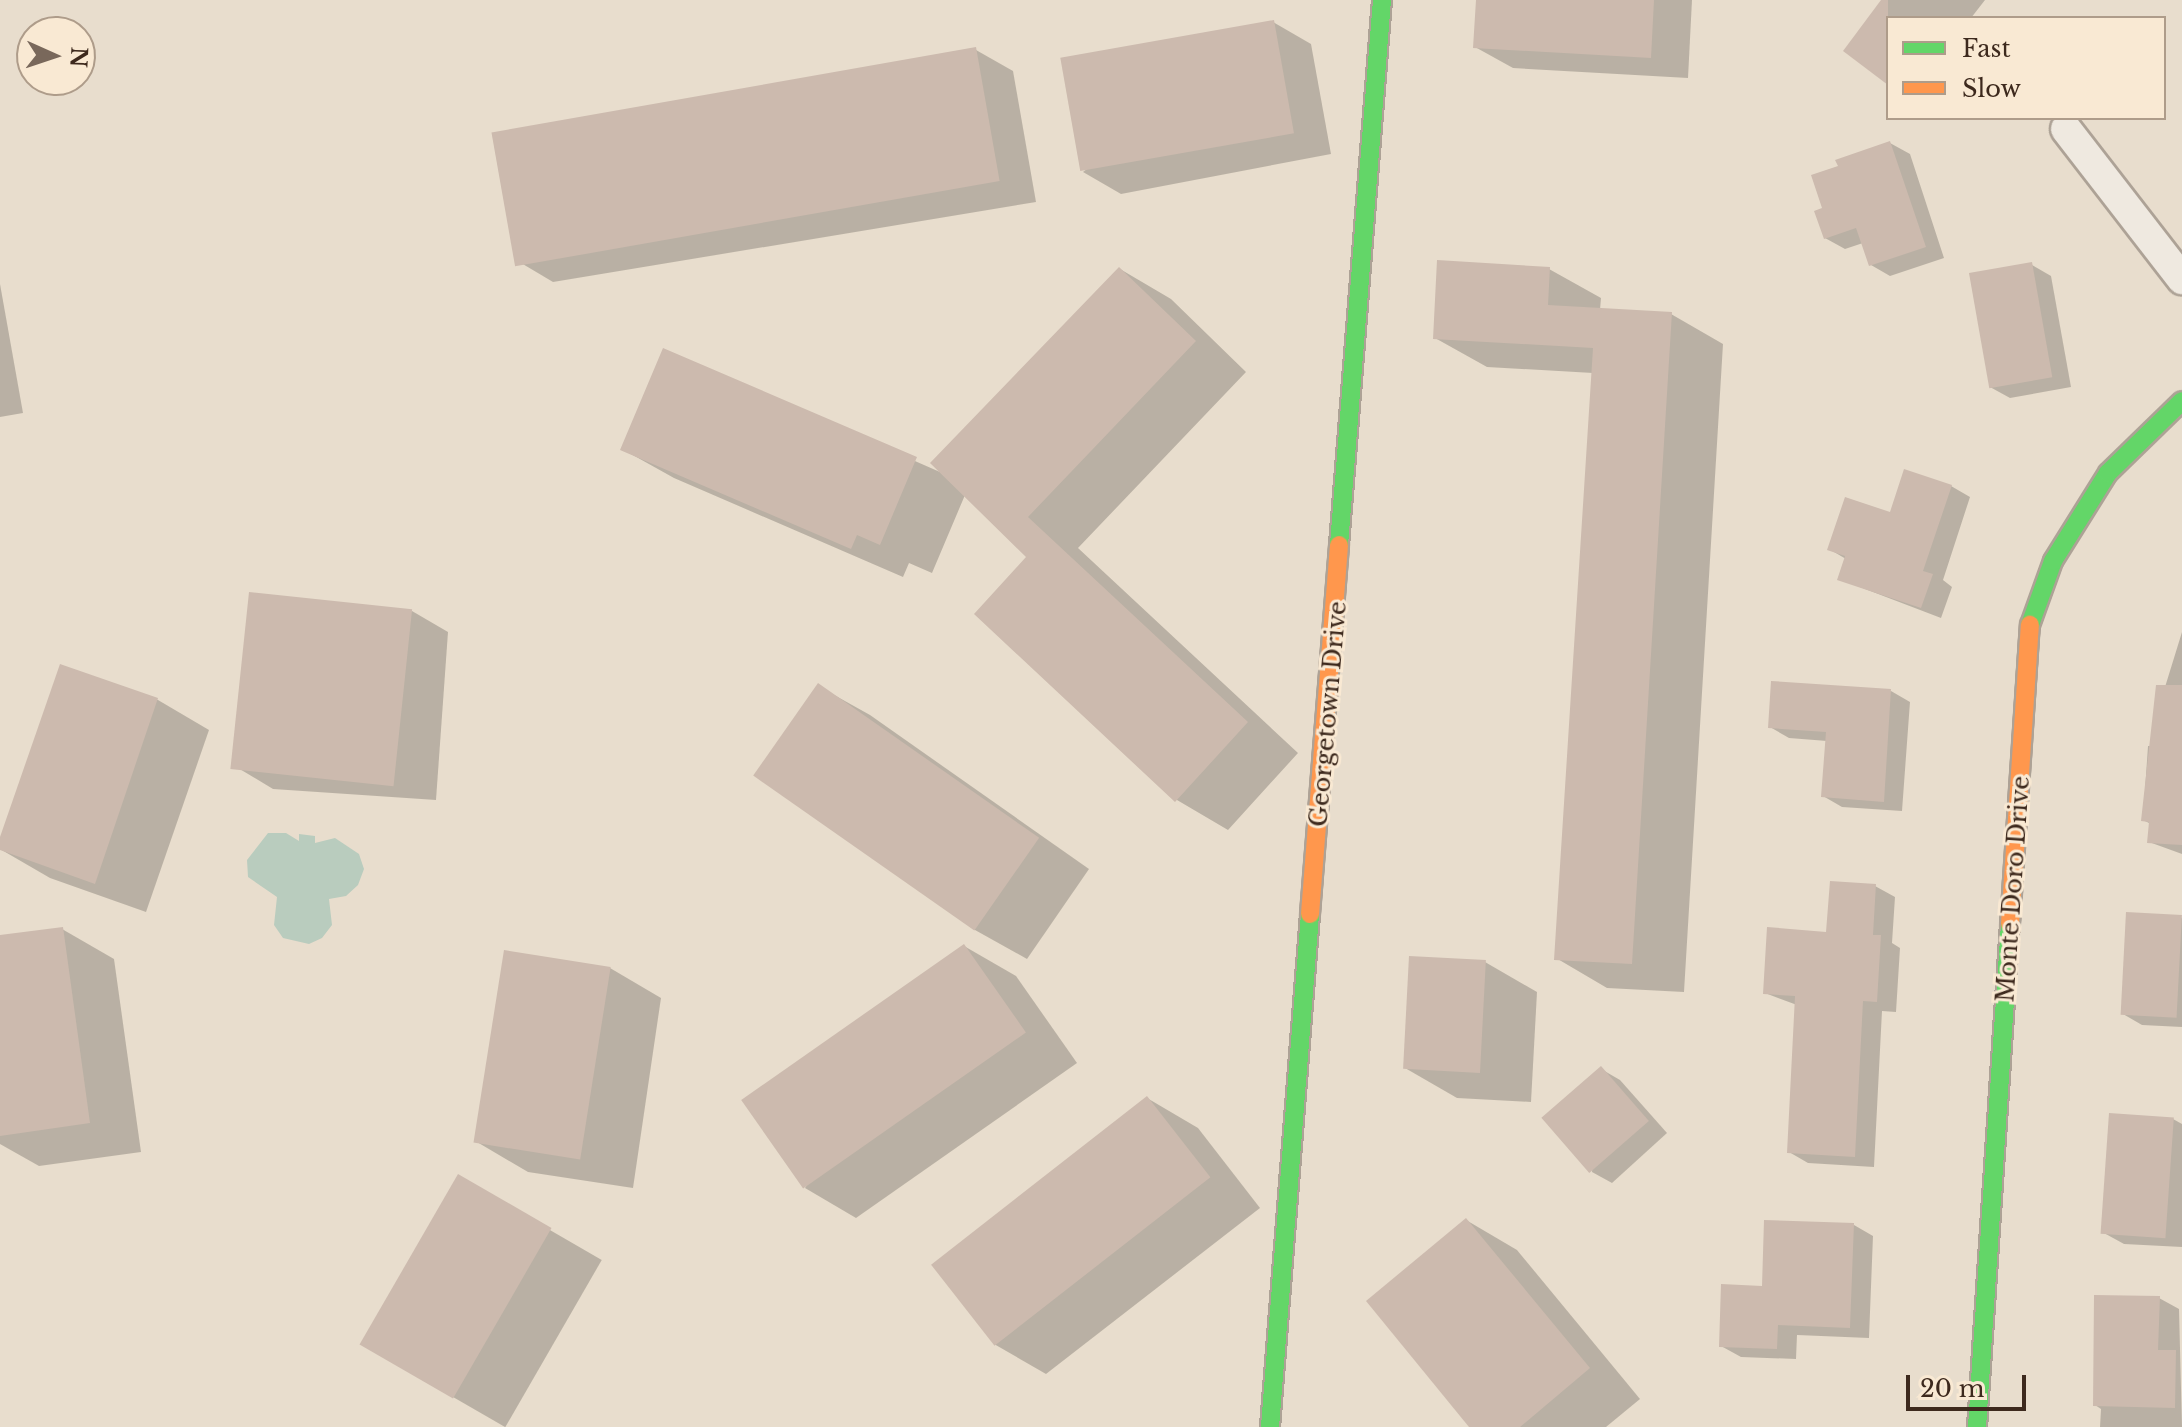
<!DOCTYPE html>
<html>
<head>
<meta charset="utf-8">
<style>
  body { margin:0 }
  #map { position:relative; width:2182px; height:1427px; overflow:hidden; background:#e8ddcd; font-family:"Libre Baskerville",serif }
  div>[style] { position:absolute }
  .water>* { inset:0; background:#b9ccbe }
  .shadow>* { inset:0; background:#0003; transform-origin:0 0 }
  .building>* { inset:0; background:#ccbaae; transform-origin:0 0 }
  .roads { filter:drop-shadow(2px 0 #ada296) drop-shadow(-2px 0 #ada296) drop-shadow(0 2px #ada296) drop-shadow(0 -2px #ada296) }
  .street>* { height:30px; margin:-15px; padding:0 15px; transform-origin:15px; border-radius:15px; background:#efe9e0 }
  .fast>* { height:18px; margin:-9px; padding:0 9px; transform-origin:9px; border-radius:9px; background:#63d668 }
  .slow>* { height:18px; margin:-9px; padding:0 9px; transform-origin:9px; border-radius:9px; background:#ff974d }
  span { translate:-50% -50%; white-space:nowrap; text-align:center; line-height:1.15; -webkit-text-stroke:6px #f9e9d3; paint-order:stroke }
  .street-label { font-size:24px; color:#3d291d }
  .legend { position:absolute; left:1886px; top:16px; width:280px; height:104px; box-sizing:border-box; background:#f9e9d3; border:2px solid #ae9c8a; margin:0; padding:10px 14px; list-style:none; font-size:24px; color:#3d291d }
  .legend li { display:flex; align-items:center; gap:16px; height:40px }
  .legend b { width:40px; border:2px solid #ae9c8a }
  .north { position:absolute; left:16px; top:16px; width:80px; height:80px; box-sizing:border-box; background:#f9e9d3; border:2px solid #ae9c8a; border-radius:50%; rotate:93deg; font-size:22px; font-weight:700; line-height:32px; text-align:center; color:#3d291d }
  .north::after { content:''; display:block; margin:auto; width:28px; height:36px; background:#79685b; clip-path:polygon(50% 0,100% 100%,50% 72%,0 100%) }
  .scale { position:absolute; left:1906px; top:1375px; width:120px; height:36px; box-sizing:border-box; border:4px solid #3d291d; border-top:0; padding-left:10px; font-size:24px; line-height:28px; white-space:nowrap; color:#3d291d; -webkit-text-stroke:6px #f9e9d3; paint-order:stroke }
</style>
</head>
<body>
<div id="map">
  <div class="water">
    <div style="clip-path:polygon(268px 833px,286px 833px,299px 841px,299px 834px,315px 836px,315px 843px,335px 838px,359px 854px,364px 869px,358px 885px,346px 896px,329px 899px,332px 925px,322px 938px,309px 944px,283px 938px,274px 925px,277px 897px,248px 877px,247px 860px)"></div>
  </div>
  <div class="shadow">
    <div style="clip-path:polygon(1478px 0,1692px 0,1688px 78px,1513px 68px,1475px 47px)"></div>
    <div style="clip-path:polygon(1883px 0,1985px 0,1971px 18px,1888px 18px,1888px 83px)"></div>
    <div style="clip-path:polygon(1273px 22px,1311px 44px,1331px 154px,1121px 194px,1083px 172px)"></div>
    <div style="clip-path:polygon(976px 50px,1013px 71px,1036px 202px,553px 282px,516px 260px)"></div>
    <div style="clip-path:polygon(1890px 143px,1910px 154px,1944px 258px,1890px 276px,1871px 265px,1863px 243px,1845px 249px,1825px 238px,1825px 209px,1840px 167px)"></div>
    <div style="clip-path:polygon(2032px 265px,2051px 276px,2071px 387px,2010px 398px,1990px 387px)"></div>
    <div style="clip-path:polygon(1120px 269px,1171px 299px,1246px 372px,1078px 548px,1298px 753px,1228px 830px,1177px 800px,1029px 556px,965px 495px,932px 573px,909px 563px,903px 577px,674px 478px,622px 449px,664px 351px,940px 472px)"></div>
    <div style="clip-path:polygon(1549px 269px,1601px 298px,1600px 310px,1671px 314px,1723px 344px,1684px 992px,1607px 988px,1556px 958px,1593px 373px,1487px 367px,1435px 338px)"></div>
    <div style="clip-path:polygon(0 284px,23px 413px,0 417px)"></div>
    <div style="clip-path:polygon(1951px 486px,1970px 497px,1943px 580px,1952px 587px,1941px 618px,1839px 579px,1846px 559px,1829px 549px)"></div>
    <div style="clip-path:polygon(412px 611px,448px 632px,436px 800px,273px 789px,238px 768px)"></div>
    <div style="clip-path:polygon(2182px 632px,2182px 854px,2149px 842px,2151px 824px,2143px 820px,2148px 746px,2155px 746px,2157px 713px)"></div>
    <div style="clip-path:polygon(61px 666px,158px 700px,209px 730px,146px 912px,50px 878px,0 849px)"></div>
    <div style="clip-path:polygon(818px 686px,870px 715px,1089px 869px,1027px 959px,975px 930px,756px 776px)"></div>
    <div style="clip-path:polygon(1891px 691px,1910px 702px,1902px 811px,1842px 807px,1823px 796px,1827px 741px,1789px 738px,1770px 727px)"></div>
    <div style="clip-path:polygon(1875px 886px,1895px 897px,1892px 943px,1900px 948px,1896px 1012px,1882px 1011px,1874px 1167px,1808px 1163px,1789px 1152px,1797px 1005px,1765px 993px)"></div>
    <div style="clip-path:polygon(2182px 917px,2182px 1027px,2142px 1025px,2123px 1014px)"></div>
    <div style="clip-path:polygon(62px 929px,114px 959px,141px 1152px,39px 1166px,0 1144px,0 937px)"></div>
    <div style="clip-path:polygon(964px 946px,1016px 976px,1077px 1063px,856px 1218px,805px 1188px)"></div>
    <div style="clip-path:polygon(1485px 962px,1537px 992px,1531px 1102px,1457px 1098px,1405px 1068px)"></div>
    <div style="clip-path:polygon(610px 968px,661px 998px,633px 1188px,528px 1172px,477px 1142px)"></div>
    <div style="clip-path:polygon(1601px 1069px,1620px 1080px,1667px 1133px,1612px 1183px,1592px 1172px)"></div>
    <div style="clip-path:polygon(1147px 1098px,1198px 1128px,1260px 1208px,1046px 1374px,994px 1344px)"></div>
    <div style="clip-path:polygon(2173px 1119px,2182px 1124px,2182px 1247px,2124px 1244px,2104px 1233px)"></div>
    <div style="left:458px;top:1177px;width:166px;height:193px;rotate:30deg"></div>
    <div style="clip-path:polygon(1466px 1220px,1517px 1250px,1640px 1399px,1606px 1427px,1472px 1427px)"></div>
    <div style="clip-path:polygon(1854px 1225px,1873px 1236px,1869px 1338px,1797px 1335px,1796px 1359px,1741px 1357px,1721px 1346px,1764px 1288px)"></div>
    <div style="clip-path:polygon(2159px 1298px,2179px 1309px,2182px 1427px,2100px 1427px,2101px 1409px,2095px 1405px)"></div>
  </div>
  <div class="building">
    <div style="clip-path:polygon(1476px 0,1654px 0,1651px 58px,1473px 48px)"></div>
    <div style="clip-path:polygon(1881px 0,1888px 0,1888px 85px,1843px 51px)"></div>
    <div style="left:1274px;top:20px;width:115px;height:217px;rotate:80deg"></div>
    <div style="left:976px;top:47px;width:136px;height:492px;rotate:80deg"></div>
    <div style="clip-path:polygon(1890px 141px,1926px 247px,1869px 266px,1856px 228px,1824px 239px,1814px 211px,1822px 208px,1811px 175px,1838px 166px,1835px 160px)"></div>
    <div style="clip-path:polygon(1437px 260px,1550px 267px,1548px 305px,1672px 312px,1632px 964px,1554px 960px,1593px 348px,1433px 339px)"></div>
    <div style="left:2032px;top:262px;width:117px;height:64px;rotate:80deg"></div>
    <div style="clip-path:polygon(1119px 267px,1196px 341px,1028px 517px,1248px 722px,1175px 802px,974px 614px,1026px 557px,930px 463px)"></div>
    <div style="clip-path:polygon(663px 348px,917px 457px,880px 545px,857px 535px,851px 549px,620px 450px)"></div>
    <div style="clip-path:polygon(1904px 469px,1952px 485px,1923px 571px,1933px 574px,1921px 608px,1837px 580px,1845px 556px,1827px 550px,1845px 497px,1890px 512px)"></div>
    <div style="left:249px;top:592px;width:164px;height:178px;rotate:6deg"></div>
    <div style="clip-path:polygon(60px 664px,158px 698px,95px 884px,0 850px,0 837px)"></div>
    <div style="clip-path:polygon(1771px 681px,1891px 689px,1884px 802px,1821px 797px,1826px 732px,1768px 728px)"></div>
    <div style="left:818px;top:683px;width:270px;height:113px;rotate:35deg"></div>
    <div style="clip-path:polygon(2156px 685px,2182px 685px,2182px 845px,2147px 843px,2149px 822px,2141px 821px)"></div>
    <div style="clip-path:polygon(1830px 881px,1876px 884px,1873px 935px,1881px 935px,1877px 1002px,1863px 1001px,1855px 1157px,1787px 1153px,1795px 996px,1763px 994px,1767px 927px,1826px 932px)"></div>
    <div style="left:2126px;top:912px;width:56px;height:103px;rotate:3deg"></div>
    <div style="clip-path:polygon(63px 927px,90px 1123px,0 1136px,0 935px)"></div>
    <div style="left:964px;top:944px;width:108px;height:272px;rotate:55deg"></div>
    <div style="left:504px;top:950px;width:108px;height:195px;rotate:9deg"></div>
    <div style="left:1409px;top:956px;width:77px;height:113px;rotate:3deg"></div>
    <div style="left:1601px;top:1066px;width:73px;height:79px;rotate:49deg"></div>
    <div style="left:1147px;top:1096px;width:103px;height:274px;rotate:52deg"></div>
    <div style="left:2109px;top:1113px;width:65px;height:121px;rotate:4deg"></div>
    <div style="left:458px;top:1174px;width:108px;height:197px;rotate:30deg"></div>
    <div style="clip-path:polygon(1466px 1218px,1590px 1368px,1520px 1427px,1469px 1427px,1366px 1301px)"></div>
    <div style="clip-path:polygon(1764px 1220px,1854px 1223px,1850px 1328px,1778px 1325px,1777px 1349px,1719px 1347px,1721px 1284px,1762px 1286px)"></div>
    <div style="clip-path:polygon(2094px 1295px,2160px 1296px,2158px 1350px,2176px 1350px,2175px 1408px,2093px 1406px)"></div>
  </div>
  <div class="roads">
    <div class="street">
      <div style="left:2066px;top:129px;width:190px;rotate:52.3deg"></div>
    </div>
    <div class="fast">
      <div style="left:1339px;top:545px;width:547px;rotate:-85.49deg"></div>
      <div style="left:2030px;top:625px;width:68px;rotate:-70.2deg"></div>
      <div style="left:2053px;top:561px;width:104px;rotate:-58deg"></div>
      <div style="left:2108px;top:473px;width:103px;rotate:-44.2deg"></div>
      <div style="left:1270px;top:1427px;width:515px;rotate:-85.54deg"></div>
      <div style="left:1977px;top:1427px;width:504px;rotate:-86.25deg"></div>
    </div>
    <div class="slow">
      <div style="left:1310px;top:914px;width:370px;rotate:-85.5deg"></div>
      <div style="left:2010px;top:924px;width:300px;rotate:-86.2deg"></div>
    </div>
  </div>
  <div class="street-label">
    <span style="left:1328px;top:714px;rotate:-85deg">Georgetown Drive</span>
    <span style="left:2013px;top:889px;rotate:-86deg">Monte Doro Drive</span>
  </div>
  <ul class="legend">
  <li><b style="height:10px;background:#63d668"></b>Fast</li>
  <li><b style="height:10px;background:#ff974d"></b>Slow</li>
  </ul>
  <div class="north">N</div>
  <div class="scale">20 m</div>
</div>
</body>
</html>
